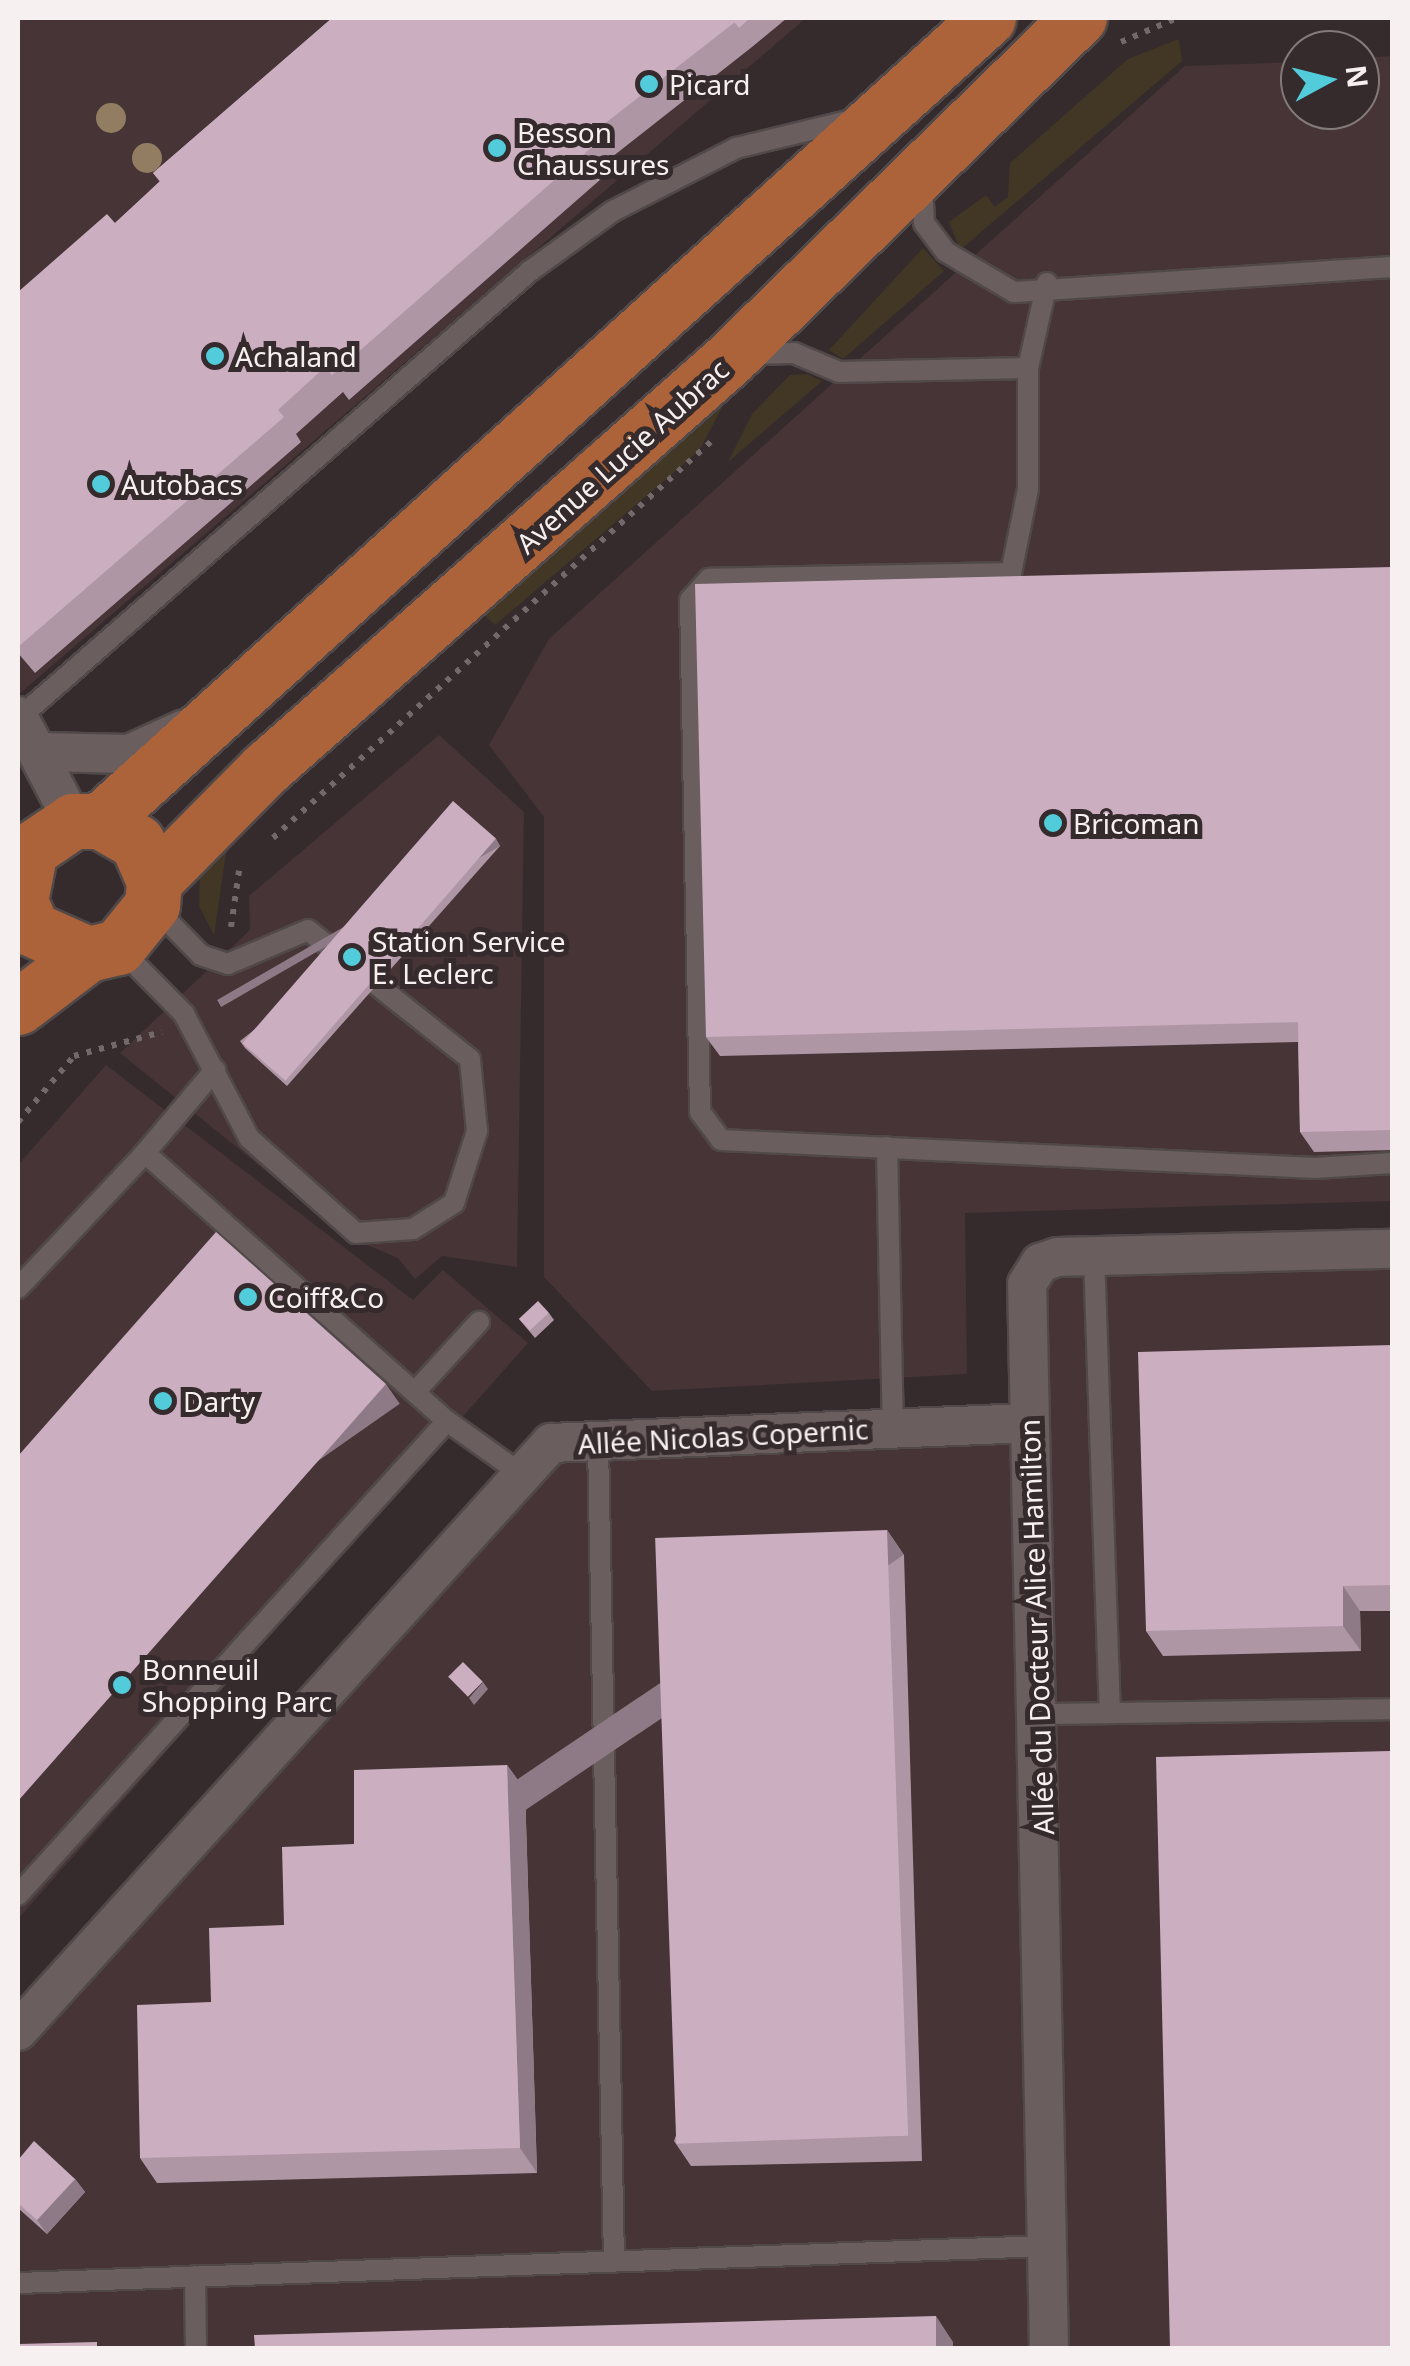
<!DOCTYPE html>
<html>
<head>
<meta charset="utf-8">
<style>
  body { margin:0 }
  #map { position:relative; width:1410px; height:2366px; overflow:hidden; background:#362b2c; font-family:"Noto Sans",sans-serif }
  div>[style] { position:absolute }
  .built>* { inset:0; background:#463436 }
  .green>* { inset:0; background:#423724 }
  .path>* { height:6px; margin-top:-3px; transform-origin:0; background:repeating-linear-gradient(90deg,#73696a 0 5px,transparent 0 13px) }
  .roads { filter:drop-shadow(2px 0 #514949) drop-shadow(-2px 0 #514949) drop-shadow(0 2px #514949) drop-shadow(0 -2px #514949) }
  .lane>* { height:20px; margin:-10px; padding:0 10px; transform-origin:10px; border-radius:10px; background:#6a5e5f }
  .street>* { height:38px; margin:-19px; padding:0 19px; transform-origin:19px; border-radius:19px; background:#6a5e5f }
  .primary>* { height:55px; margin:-27.5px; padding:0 27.5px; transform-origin:27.5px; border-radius:27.5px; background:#ac6339 }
  .trees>* { width:30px; height:30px; margin:-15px; border-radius:50%; background:#927d62 }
  .wall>* { inset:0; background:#af96a5 }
  .shaded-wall>* { inset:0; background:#8e7a86; transform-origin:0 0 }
  .building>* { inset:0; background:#cbaec0; transform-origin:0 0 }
  .dots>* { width:28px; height:28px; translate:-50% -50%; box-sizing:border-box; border:5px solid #362b2c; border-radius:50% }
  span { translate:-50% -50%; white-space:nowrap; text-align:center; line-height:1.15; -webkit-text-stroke:10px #362b2c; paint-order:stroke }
  .poi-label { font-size:28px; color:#f7f0f0 }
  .left { translate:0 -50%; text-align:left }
  .street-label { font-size:28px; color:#f7f0f0 }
  .frame { position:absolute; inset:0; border:20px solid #f7f0f0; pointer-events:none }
  .north { position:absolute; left:1280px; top:30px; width:100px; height:100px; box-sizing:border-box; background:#362b2c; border:2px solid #837a7a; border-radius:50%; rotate:83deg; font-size:28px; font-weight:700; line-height:40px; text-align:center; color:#f7f0f0 }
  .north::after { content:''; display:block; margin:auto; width:35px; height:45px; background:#52cbda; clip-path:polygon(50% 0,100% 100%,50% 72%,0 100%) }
</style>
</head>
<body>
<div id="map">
  <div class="built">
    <div style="clip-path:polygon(18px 18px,806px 18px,18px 695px)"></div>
    <div style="clip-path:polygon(1392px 56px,1392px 1201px,965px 1213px,967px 1374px,652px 1391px,544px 1277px,544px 817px,489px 745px,549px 639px,1185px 66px,1300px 62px,1300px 110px,1360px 110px,1360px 58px)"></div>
    <div style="clip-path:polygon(439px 735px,524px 812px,517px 1267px,442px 1256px,415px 1279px,398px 1258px,348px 1237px,120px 1053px,250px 930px,249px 896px)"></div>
    <div style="clip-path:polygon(106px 1065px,413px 1300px,443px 1270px,528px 1343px,18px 1919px,18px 1165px)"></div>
    <div style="clip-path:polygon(1392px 1261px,1392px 2348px,18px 2348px,18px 2023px,545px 1439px,1022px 1415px,1020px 1268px)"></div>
  </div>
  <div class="green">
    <div style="clip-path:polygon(1179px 39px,1182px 61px,960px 250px,949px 222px,986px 195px,995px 207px,1008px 197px,1010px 163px,1128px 59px)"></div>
    <div style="clip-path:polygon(923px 248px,944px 271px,843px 359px,829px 350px)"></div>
    <div style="clip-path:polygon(807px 374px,822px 381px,728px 462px,752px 414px,790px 375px)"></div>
    <div style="clip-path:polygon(725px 402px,699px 451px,495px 625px,481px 612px)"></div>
    <div style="clip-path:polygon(230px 825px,214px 935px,199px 906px,200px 877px)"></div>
  </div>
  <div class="path">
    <div style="left:1121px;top:42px;width:61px;rotate:-23.2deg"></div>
    <div style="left:273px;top:838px;width:596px;rotate:-42.14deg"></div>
    <div style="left:231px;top:927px;width:57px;rotate:-81.9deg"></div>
    <div style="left:18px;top:1122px;width:87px;rotate:-49.7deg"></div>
    <div style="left:74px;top:1056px;width:91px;rotate:-15.3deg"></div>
  </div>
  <div class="roads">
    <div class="lane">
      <div style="left:922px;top:181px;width:42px;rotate:87.3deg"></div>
      <div style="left:924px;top:223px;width:36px;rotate:53deg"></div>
      <div style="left:946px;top:252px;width:79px;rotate:30.5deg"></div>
      <div style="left:1014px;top:292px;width:379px;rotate:-3.8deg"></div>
      <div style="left:1047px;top:283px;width:87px;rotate:102.6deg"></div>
      <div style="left:1028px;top:368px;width:121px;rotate:90deg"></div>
      <div style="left:1028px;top:489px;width:86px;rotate:101.4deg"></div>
      <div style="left:1011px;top:573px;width:302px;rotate:178.9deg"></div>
      <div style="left:709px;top:579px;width:28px;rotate:132deg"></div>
      <div style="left:690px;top:600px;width:512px;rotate:88.88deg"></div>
      <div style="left:700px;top:1112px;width:35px;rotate:53deg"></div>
      <div style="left:721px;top:1140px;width:595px;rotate:2.7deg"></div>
      <div style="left:1315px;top:1168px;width:77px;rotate:-3.7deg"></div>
      <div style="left:750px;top:354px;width:44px;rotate:-1.3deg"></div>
      <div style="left:794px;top:353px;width:49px;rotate:22.9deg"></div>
      <div style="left:839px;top:372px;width:189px;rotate:-1.2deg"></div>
      <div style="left:19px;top:718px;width:679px;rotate:-41.18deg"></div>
      <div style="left:530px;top:271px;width:102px;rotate:-35.9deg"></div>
      <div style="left:613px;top:211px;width:138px;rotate:-27.1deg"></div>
      <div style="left:736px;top:148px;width:123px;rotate:-13.6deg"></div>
      <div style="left:119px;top:948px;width:93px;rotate:45.4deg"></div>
      <div style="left:184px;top:1014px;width:140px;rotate:62.3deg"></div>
      <div style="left:249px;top:1138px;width:143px;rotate:41.6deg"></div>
      <div style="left:356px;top:1233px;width:57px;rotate:-4deg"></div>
      <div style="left:413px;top:1229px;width:49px;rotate:-32.4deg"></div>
      <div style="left:454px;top:1203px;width:76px;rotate:-72.3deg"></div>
      <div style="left:477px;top:1131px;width:72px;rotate:-95.6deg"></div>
      <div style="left:470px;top:1059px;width:207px;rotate:-141.5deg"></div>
      <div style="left:308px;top:930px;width:87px;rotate:157deg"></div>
      <div style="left:228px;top:964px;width:28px;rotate:-162deg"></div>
      <div style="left:201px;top:955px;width:69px;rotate:-134.4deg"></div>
      <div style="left:887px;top:1147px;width:282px;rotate:88.8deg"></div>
      <div style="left:145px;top:1153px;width:109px;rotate:-49.9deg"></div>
      <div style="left:1094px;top:1256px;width:457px;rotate:88deg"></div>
      <div style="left:18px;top:1288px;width:185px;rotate:-46.7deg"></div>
      <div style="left:145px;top:1153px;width:404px;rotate:41.6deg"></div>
      <div style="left:447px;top:1421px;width:86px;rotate:35.5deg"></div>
      <div style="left:415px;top:1392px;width:95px;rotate:-47.6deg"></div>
      <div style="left:598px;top:1443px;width:818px;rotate:88.88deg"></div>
      <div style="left:1041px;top:1714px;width:351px;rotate:-0.8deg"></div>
      <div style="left:18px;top:1895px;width:639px;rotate:-47.85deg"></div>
      <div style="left:195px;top:2276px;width:72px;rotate:89.2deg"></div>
      <div style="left:18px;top:2283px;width:1031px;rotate:-2.06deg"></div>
    </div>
    <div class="street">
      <div style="left:18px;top:716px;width:119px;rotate:62.4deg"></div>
      <div style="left:41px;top:752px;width:88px;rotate:1.3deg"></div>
      <div style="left:129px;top:754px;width:60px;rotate:-24.4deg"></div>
      <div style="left:18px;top:2031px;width:794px;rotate:-47.81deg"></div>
      <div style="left:551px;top:1443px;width:478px;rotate:-2.4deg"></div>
      <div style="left:1049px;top:2348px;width:1064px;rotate:-91.18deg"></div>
      <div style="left:1027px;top:1284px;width:25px;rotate:-58deg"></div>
      <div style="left:1040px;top:1263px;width:18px;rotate:-19deg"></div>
      <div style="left:1057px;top:1257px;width:335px;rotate:-1.4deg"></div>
    </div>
    <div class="primary">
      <div style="left:100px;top:821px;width:1197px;rotate:-42.12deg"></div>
      <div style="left:154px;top:881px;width:158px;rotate:-45.3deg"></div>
      <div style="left:265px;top:769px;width:619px;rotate:-41.46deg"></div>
      <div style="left:729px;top:359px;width:489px;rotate:-44.3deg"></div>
      <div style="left:18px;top:1007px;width:88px;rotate:-37.1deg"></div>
      <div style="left:88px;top:954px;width:31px;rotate:-13deg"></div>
      <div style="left:118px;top:947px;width:54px;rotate:-51deg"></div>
      <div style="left:152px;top:905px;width:24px;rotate:-85deg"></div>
      <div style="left:154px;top:881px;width:43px;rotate:-113.6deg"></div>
      <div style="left:137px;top:842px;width:43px;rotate:-150.4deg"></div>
      <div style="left:100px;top:821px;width:27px;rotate:180deg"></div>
      <div style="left:73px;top:821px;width:52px;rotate:146deg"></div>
      <div style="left:30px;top:850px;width:52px;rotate:101.1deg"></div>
      <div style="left:20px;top:901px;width:30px;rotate:67deg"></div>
      <div style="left:32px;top:929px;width:61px;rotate:24.1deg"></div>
    </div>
  </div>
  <div class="trees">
    <div style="left:111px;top:118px"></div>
    <div style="left:147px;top:158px"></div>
  </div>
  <div class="wall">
    <div style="clip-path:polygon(332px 18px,787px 18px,752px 47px,612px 157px,617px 165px,349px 400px,343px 392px,296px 434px,301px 442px,35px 673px,18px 653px,18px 292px,115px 223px,160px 182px,153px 173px)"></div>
    <div style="clip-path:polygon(1392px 567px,1392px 1150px,1314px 1152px,1300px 1132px,1298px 1042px,720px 1056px,706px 1037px)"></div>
    <div style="clip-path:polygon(496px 839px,500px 846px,287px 1086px,245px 1048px,240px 1041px)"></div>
    <div style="clip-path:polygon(549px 1313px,554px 1320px,535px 1338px,519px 1319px)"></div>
    <div style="clip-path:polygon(1392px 1345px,1392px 1611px,1360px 1611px,1361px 1651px,1163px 1656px,1146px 1631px)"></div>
    <div style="clip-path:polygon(887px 1530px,904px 1555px,922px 2161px,691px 2166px,674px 2141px)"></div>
    <div style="clip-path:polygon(507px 1765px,525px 1790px,537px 2173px,157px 2183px,140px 2158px,211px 2002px,284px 1925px,354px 1844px)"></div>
    <div style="clip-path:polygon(18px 2160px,75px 2179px,85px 2192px,47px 2234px,18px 2208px)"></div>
  </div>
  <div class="shaded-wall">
    <div style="left:496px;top:839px;width:8px;height:322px;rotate:60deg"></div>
    <div style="clip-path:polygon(1390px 1062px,1392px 1066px,1392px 1131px,1392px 1130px)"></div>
    <div style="left:386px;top:1384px;width:24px;height:556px;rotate:55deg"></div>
    <div style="left:887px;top:1530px;width:30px;height:606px;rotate:56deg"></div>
    <div style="clip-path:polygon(1343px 1586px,1360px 1611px,1361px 1651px,1343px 1626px)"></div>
    <div style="clip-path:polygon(483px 1682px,488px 1689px,474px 1705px,469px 1698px)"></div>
    <div style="clip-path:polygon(1390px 1751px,1392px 1755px,1392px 1829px)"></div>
    <div style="clip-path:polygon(507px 1765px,525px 1790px,537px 2173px,520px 2148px)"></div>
    <div style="clip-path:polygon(75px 2179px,85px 2192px,47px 2234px,37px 2220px)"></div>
    <div style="clip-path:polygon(936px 2316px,953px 2342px,953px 2348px,936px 2348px)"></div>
  </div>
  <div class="building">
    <div style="clip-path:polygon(332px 18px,731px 18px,735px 22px,594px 132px,600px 140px,332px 375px,325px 367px,278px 410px,284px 417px,18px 647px,18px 292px,107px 214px,115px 223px,160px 181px,153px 173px)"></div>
    <div style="clip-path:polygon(731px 18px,750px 18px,739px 28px)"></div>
    <div style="clip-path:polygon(1392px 567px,1392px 1062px,1390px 1062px,1392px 1130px,1300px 1132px,1298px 1022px,706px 1037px,695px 584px)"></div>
    <div style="left:453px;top:801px;width:57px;height:321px;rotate:41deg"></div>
    <div style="clip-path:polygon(216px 1232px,386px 1384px,18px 1801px,18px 1456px)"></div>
    <div style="left:538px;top:1301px;width:16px;height:26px;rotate:47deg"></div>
    <div style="clip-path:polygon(1392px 1345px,1392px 1585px,1343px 1586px,1343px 1626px,1146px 1631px,1138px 1352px)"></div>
    <div style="left:887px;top:1530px;width:606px;height:232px;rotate:88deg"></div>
    <div style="left:463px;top:1662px;width:28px;height:21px;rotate:45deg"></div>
    <div style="clip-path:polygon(1390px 1751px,1392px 1829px,1392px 2348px,1170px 2348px,1156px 1757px)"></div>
    <div style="clip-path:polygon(507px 1765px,520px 2148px,140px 2158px,137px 2005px,211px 2002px,209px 1928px,284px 1925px,282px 1847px,354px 1844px,354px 1770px)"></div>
    <div style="clip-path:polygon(34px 2141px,75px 2179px,37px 2220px,18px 2203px,18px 2160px)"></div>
    <div style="clip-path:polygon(936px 2316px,936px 2348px,255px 2348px,254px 2335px)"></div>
    <div style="clip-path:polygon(97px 2342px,97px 2348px,18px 2348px,18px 2344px)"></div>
  </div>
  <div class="dots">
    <div style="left:649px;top:84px;background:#52cbda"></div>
    <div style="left:497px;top:148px;background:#52cbda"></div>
    <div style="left:215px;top:356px;background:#52cbda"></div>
    <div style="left:101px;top:484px;background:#52cbda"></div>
    <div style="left:1053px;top:823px;background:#52cbda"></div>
    <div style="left:352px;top:957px;background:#52cbda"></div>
    <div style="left:248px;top:1297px;background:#52cbda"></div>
    <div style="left:163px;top:1401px;background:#52cbda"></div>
    <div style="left:122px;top:1685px;background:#52cbda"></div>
  </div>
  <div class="poi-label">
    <span class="left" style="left:669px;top:84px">Picard</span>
    <span class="left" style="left:517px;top:148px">Besson<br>Chaussures</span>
    <span class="left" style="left:235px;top:356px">Achaland</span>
    <span class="left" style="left:121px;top:484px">Autobacs</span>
    <span class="left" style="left:1073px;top:823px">Bricoman</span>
    <span class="left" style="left:372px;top:957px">Station Service<br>E. Leclerc</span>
    <span class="left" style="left:268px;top:1297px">Coiff&amp;Co</span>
    <span class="left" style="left:183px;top:1401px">Darty</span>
    <span class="left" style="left:142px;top:1685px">Bonneuil<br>Shopping Parc</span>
  </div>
  <div class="street-label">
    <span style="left:622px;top:456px;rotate:-42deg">Avenue Lucie Aubrac</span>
    <span style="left:723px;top:1436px;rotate:-3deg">Allée Nicolas Copernic</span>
    <span style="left:1036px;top:1627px;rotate:-92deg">Allée du Docteur Alice Hamilton</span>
  </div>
  <div class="frame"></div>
  <div class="north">N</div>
</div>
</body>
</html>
